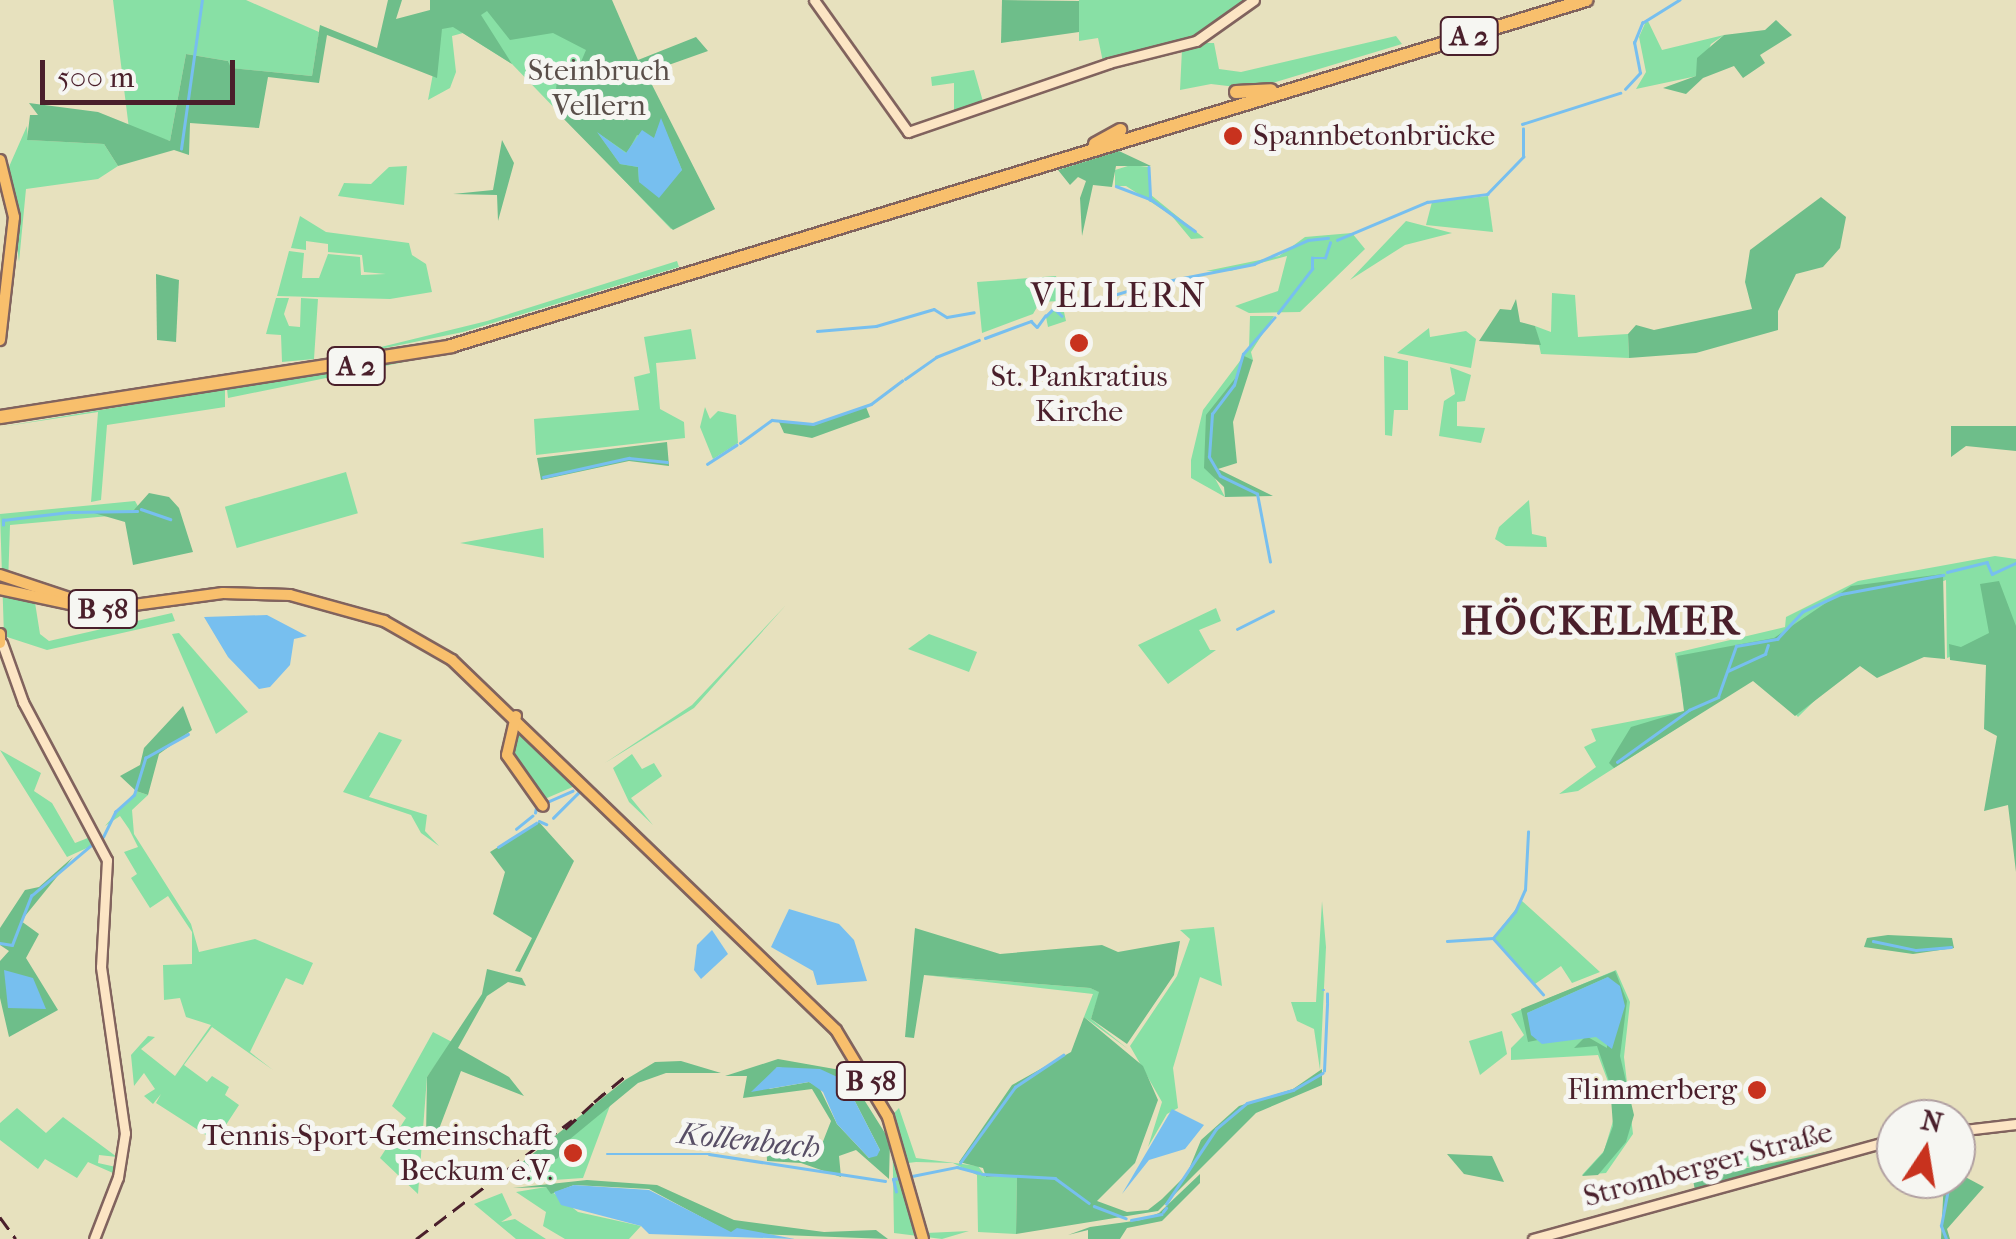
<!DOCTYPE html>
<html>
<head>
<meta charset="utf-8">
<style>
  body { margin:0 }
  #map { position:relative; width:2016px; height:1239px; overflow:hidden; background:#e7e1be; font-family:"IM FELL French Canon",serif }
  div>[style] { position:absolute }
  .green>* { inset:0; background:#88e0a5; transform-origin:0 0 }
  .forest>* { inset:0; background:#6ebe8a }
  .water>* { inset:0; background:#77bfef }
  .stream>* { height:2.5px; margin:-1.25px; padding:0 1.25px; transform-origin:1.25px; border-radius:1.25px; background:#77bfef }
  .roads { filter:drop-shadow(2px 0 #81635e) drop-shadow(-2px 0 #81635e) drop-shadow(0 2px #81635e) drop-shadow(0 -2px #81635e) }
  .secondary>* { height:9px; margin:-4.5px; padding:0 4.5px; transform-origin:4.5px; border-radius:4.5px; background:#fce5c4 }
  .primary>* { height:10px; margin:-5px; padding:0 5px; transform-origin:5px; border-radius:5px; background:#f8bf6c }
  .motorway>* { height:12px; margin:-6px; padding:0 6px; transform-origin:6px; border-radius:6px; background:#f8bf6c }
  .rail>* { height:2.5px; margin-top:-1.25px; transform-origin:0; background:repeating-linear-gradient(90deg,#4a1f2b 0 15px,transparent 0 23px) }
  .dots>* { width:28px; height:28px; translate:-50% -50%; box-sizing:border-box; border:5px solid #f6f6f2; border-radius:50% }
  span { translate:-50% -50%; white-space:nowrap; text-align:center; line-height:1.15; -webkit-text-stroke:10px #f6f6f2; paint-order:stroke }
  .shield-label span { padding:2px 8px; background:#f6f6f2; border:2px solid; border-radius:8px; -webkit-text-stroke-width:0 }
  .shield-label { font-size:28px; color:#4a1f2b; font-weight:700 }
  .park-label { font-size:30px; color:#5a4f4a }
  .poi-label { font-size:30px; color:#4a1f2b }
  .left { translate:0 -50%; text-align:left }
  .right { translate:-100% -50%; text-align:right }
  .street-label { font-size:30px; color:#4a1f2b }
  .water-label { font-size:32px; color:#584f66; font-style:italic }
  .quarter-label { font-size:35px; color:#4a1f2b; letter-spacing:2.5px }
  .district-label { font-size:40px; color:#4a1f2b; font-weight:700; letter-spacing:2.5px }
  .north { position:absolute; left:1876px; top:1099px; width:100px; height:100px; box-sizing:border-box; background:#f6f6f2; border:2px solid #b1a0a2; border-radius:50%; rotate:12deg; font-size:28px; font-weight:700; line-height:40px; text-align:center; color:#4a1f2b }
  .north::after { content:''; display:block; margin:auto; width:35px; height:45px; background:#c8321e; clip-path:polygon(50% 0,100% 100%,50% 72%,0 100%) }
  .scale { position:absolute; left:40px; top:60px; width:195px; height:45px; box-sizing:border-box; border:5px solid #4a1f2b; border-top:0; padding-left:12px; font-size:30px; line-height:35px; white-space:nowrap; color:#4a1f2b; -webkit-text-stroke:8px #f6f6f2; paint-order:stroke }
</style>
</head>
<body>
<div id="map">
  <div class="green">
    <div style="clip-path:polygon(113px 0,246px 0,319px 32px,312px 76px,230px 68px,228px 61px,186px 54px,170px 141px,129px 129px)"></div>
    <div style="clip-path:polygon(447px 0,554px 26px,637px 65px,715px 209px,671px 229px,512px 64px,463px 33px,452px 36px,456px 72px,450px 88px,428px 100px)"></div>
    <div style="clip-path:polygon(1079px 0,1251px 0,1197px 39px,1103px 62px,1098px 38px,1079px 41px)"></div>
    <div style="clip-path:polygon(1647px 19px,1662px 50px,1724px 35px,1711px 44px,1697px 76px,1636px 89px,1646px 72px,1639px 37px)"></div>
    <div style="clip-path:polygon(1396px 36px,1402px 44px,1253px 89px,1211px 84px,1180px 90px,1182px 49px,1199px 43px,1214px 43px,1219px 69px,1241px 72px)"></div>
    <div style="clip-path:polygon(974px 70px,984px 105px,954px 116px,954px 83px,932px 86px,931px 77px)"></div>
    <div style="clip-path:polygon(27px 126px,28px 140px,104px 144px,118px 166px,98px 179px,26px 189px,19px 262px,8px 169px)"></div>
    <div style="clip-path:polygon(1131px 165px,1149px 167px,1151px 195px,1204px 238px,1191px 239px,1171px 215px,1126px 186px,1115px 186px,1115px 170px)"></div>
    <div style="clip-path:polygon(407px 166px,404px 205px,338px 196px,344px 183px,371px 184px,389px 167px)"></div>
    <div style="clip-path:polygon(1488px 196px,1493px 232px,1426px 225px,1432px 202px)"></div>
    <div style="clip-path:polygon(300px 216px,326px 232px,409px 243px,412px 255px,426px 264px,432px 292px,390px 299px,277px 296px,289px 251px,304px 253px,302px 278px,319px 278px,328px 254px,360px 257px,361px 275px,386px 274px,364px 272px,362px 255px,328px 252px,328px 244px,306px 241px,306px 250px,291px 248px)"></div>
    <div style="clip-path:polygon(1406px 221px,1452px 233px,1405px 245px,1350px 280px)"></div>
    <div style="clip-path:polygon(1352px 233px,1365px 249px,1300px 312px,1249px 313px,1235px 306px,1278px 291px,1287px 256px,1230px 271px,1206px 271px,1279px 256px,1305px 237px)"></div>
    <div style="clip-path:polygon(677px 261px,679px 267px,463px 332px,332px 359px,487px 321px)"></div>
    <div style="clip-path:polygon(1056px 276px,1066px 321px,1048px 327px,1046px 317px,1060px 301px,1040px 302px,1033px 314px,982px 333px,977px 282px)"></div>
    <div style="clip-path:polygon(683px 281px,458px 351px,228px 398px,227px 389px,434px 354px)"></div>
    <div style="clip-path:polygon(1552px 293px,1575px 295px,1578px 337px,1628px 334px,1629px 358px,1541px 354px,1535px 326px,1551px 332px)"></div>
    <div style="clip-path:polygon(276px 298px,289px 298px,284px 314px,289px 326px,300px 327px,301px 298px,318px 299px,314px 359px,282px 362px,281px 335px,266px 334px)"></div>
    <div style="clip-path:polygon(1250px 316px,1274px 316px,1251px 352px,1253px 360px,1244px 357px,1210px 469px,1225px 497px,1191px 478px,1191px 460px,1203px 410px,1249px 349px)"></div>
    <div style="clip-path:polygon(1429px 328px,1430px 337px,1466px 331px,1476px 339px,1471px 368px,1397px 353px)"></div>
    <div style="clip-path:polygon(691px 329px,696px 359px,656px 363px,660px 409px,684px 422px,685px 438px,536px 455px,534px 419px,639px 410px,634px 377px,650px 373px,644px 337px)"></div>
    <div style="clip-path:polygon(1384px 356px,1408px 361px,1408px 410px,1394px 410px,1392px 436px,1385px 435px)"></div>
    <div style="clip-path:polygon(1450px 367px,1471px 375px,1465px 401px,1457px 402px,1457px 426px,1485px 428px,1481px 443px,1439px 436px,1444px 401px,1455px 394px)"></div>
    <div style="clip-path:polygon(225px 389px,225px 407px,107px 425px,101px 500px,91px 502px,98px 412px,0 427px)"></div>
    <div style="clip-path:polygon(705px 407px,710px 419px,718px 411px,736px 415px,738px 443px,713px 459px,700px 427px)"></div>
    <div style="left:346px;top:472px;width:43px;height:126px;rotate:74deg"></div>
    <div style="clip-path:polygon(1529px 500px,1532px 534px,1546px 537px,1547px 547px,1506px 546px,1495px 539px,1499px 527px)"></div>
    <div style="clip-path:polygon(135px 501px,139px 508px,120px 515px,10px 525px,8px 585px,33px 590px,40px 634px,49px 641px,172px 613px,175px 621px,47px 650px,4px 636px,0 514px)"></div>
    <div style="clip-path:polygon(543px 528px,544px 558px,460px 543px)"></div>
    <div style="clip-path:polygon(1995px 556px,2016px 559px,2016px 631px,1947px 658px,1946px 580px,1931px 586px,1798px 717px,1759px 676px,1578px 791px,1559px 794px,1596px 767px,1584px 747px,1596px 741px,1591px 729px,1685px 711px,1675px 653px,1785px 627px,1786px 617px,1858px 581px)"></div>
    <div style="clip-path:polygon(786px 605px,694px 708px,605px 763px,692px 705px)"></div>
    <div style="clip-path:polygon(1216px 608px,1221px 621px,1199px 630px,1210px 650px,1216px 650px,1168px 684px,1138px 645px)"></div>
    <div style="clip-path:polygon(179px 633px,248px 712px,216px 734px,172px 634px)"></div>
    <div style="clip-path:polygon(929px 634px,977px 652px,969px 672px,908px 649px)"></div>
    <div style="clip-path:polygon(520px 726px,582px 783px,540px 801px,511px 760px,508px 745px)"></div>
    <div style="clip-path:polygon(379px 732px,402px 740px,369px 797px,427px 815px,425px 831px,439px 846px,421px 833px,411px 815px,343px 792px)"></div>
    <div style="clip-path:polygon(0 750px,41px 773px,34px 791px,52px 803px,75px 843px,93px 836px,98px 843px,67px 857px)"></div>
    <div style="clip-path:polygon(632px 754px,642px 769px,654px 763px,662px 776px,631px 798px,653px 825px,629px 802px,613px 768px)"></div>
    <div style="clip-path:polygon(136px 791px,148px 795px,132px 810px,134px 834px,191px 924px,199px 952px,255px 939px,313px 963px,303px 985px,286px 978px,250px 1052px,273px 1070px,212px 1027px,184px 1065px,207px 1082px,212px 1076px,229px 1087px,225px 1095px,239px 1105px,220px 1134px,213px 1130px,209px 1137px,156px 1103px,161px 1094px,153px 1104px,144px 1096px,155px 1089px,144px 1073px,134px 1086px,131px 1055px,148px 1036px,155px 1037px,141px 1049px,175px 1076px,211px 1025px,186px 1017px,180px 998px,164px 1000px,163px 965px,192px 964px,192px 932px,168px 896px,150px 908px,131px 878px,137px 874px,124px 852px,138px 847px,129px 829px,120px 816px,105px 826px)"></div>
    <div style="clip-path:polygon(1322px 901px,1326px 947px,1320px 1070px,1314px 1029px,1297px 1021px,1291px 1002px,1316px 1002px)"></div>
    <div style="clip-path:polygon(1522px 901px,1563px 938px,1600px 972px,1572px 983px,1561px 966px,1535px 984px,1493px 938px)"></div>
    <div style="clip-path:polygon(1214px 927px,1222px 986px,1200px 977px,1173px 1068px,1178px 1108px,1167px 1114px,1148px 1147px,1162px 1102px,1130px 1046px,1177px 976px,1190px 939px,1180px 930px)"></div>
    <div style="clip-path:polygon(1616px 970px,1630px 1002px,1624px 1057px,1633px 1134px,1606px 1173px,1582px 1175px,1604px 1151px,1613px 1121px,1613px 1095px,1598px 1055px,1511px 1060px,1511px 1048px,1524px 1035px,1511px 1014px)"></div>
    <div style="clip-path:polygon(924px 975px,1090px 988px,1100px 992px,1091px 1019px,1128px 1049px,1084px 1017px,1093px 994px)"></div>
    <div style="clip-path:polygon(1502px 1031px,1507px 1054px,1480px 1075px,1469px 1041px)"></div>
    <div style="clip-path:polygon(433px 1032px,452px 1042px,427px 1077px,418px 1194px,380px 1158px,406px 1118px,392px 1106px)"></div>
    <div style="clip-path:polygon(611px 1103px,583px 1178px,524px 1182px,523px 1174px)"></div>
    <div style="clip-path:polygon(17px 1108px,46px 1133px,63px 1117px,117px 1157px,99px 1155px,98px 1163px,116px 1167px,113px 1173px,88px 1162px,77px 1178px,45px 1159px,38px 1169px,0 1140px,0 1123px)"></div>
    <div style="clip-path:polygon(899px 1108px,916px 1158px,978px 1166px,986px 1177px,1017px 1176px,1016px 1234px,978px 1232px,977px 1175px,953px 1163px,916px 1162px,908px 1163px,926px 1233px,969px 1231px,942px 1239px,894px 1233px,892px 1115px)"></div>
    <div style="clip-path:polygon(1751px 1151px,1755px 1167px,1690px 1166px,1691px 1172px,1645px 1183px,1643px 1173px)"></div>
    <div style="clip-path:polygon(546px 1187px,578px 1212px,641px 1226px,629px 1239px,565px 1239px,543px 1226px,546px 1212px,516px 1192px)"></div>
    <div style="clip-path:polygon(502px 1193px,512px 1215px,501px 1222px,515px 1219px,546px 1239px,516px 1239px,474px 1204px)"></div>
  </div>
  <div class="forest">
    <div style="clip-path:polygon(evenodd,388px 0,402px 0,396px 19px,430px 10px,430px 0,612px 0,638px 60px,696px 37px,708px 51px,646px 73px,715px 209px,673px 230px,554px 109px,557px 80px,578px 69px,586px 50px,553px 33px,510px 40px,487px 11px,481px 15px,512px 64px,453px 27px,442px 29px,437px 78px,327px 35px,319px 83px,268px 77px,259px 128px,190px 123px,189px 155px,174px 150px,118px 166px,104px 144px,27px 140px,30px 115px,38px 115px,29px 103px,98px 112px,170px 141px,186px 54px,228px 61px,231px 68px,312px 76px,320px 25px,377px 48px,388px 0,661px 120px,682px 170px,659px 191px,639px 182px,638px 167px,620px 164px,598px 133px,627px 153px,637px 135px,654px 139px,661px 120px)"></div>
    <div style="clip-path:polygon(1002px 0,1079px 1px,1079px 32px,1001px 43px)"></div>
    <div style="clip-path:polygon(1776px 20px,1792px 35px,1760px 55px,1765px 63px,1743px 78px,1734px 66px,1703px 78px,1686px 94px,1663px 88px,1696px 76px,1697px 58px,1724px 35px,1765px 30px)"></div>
    <div style="clip-path:polygon(502px 140px,514px 163px,498px 221px,497px 195px,453px 194px,493px 190px)"></div>
    <div style="clip-path:polygon(1119px 151px,1151px 166px,1116px 166px,1112px 187px,1093px 185px,1082px 236px,1080px 198px,1086px 181px,1078px 177px,1070px 185px,1058px 170px)"></div>
    <div style="clip-path:polygon(1821px 197px,1846px 217px,1840px 248px,1823px 267px,1796px 274px,1778px 311px,1778px 330px,1696px 353px,1629px 358px,1628px 334px,1636px 325px,1654px 330px,1752px 309px,1745px 282px,1750px 250px)"></div>
    <div style="clip-path:polygon(156px 274px,179px 280px,176px 342px,157px 340px)"></div>
    <div style="clip-path:polygon(1516px 299px,1520px 322px,1535px 326px,1541px 345px,1479px 341px,1500px 309px,1511px 310px)"></div>
    <div style="clip-path:polygon(1244px 356px,1253px 360px,1233px 422px,1237px 463px,1218px 469px,1273px 496px,1225px 497px,1224px 487px,1204px 468px,1206px 415px,1237px 376px)"></div>
    <div style="clip-path:polygon(866px 407px,870px 417px,812px 438px,784px 433px,779px 422px,811px 425px)"></div>
    <div style="clip-path:polygon(1951px 426px,2016px 426px,2016px 451px,1966px 446px,1951px 457px)"></div>
    <div style="clip-path:polygon(667px 442px,669px 466px,629px 461px,541px 480px,537px 458px)"></div>
    <div style="clip-path:polygon(149px 493px,169px 497px,179px 508px,193px 552px,133px 565px,125px 522px,94px 513px,133px 511px)"></div>
    <div style="clip-path:polygon(1943px 574px,1945px 659px,1924px 657px,1877px 678px,1860px 666px,1795px 716px,1753px 681px,1614px 768px,1609px 763px,1631px 727px,1684px 711px,1677px 656px,1774px 638px,1851px 586px)"></div>
    <div style="clip-path:polygon(1999px 581px,2016px 626px,2016px 872px,2008px 805px,1984px 811px,1997px 736px,1984px 729px,1986px 665px,1950px 660px,1949px 644px,1961px 647px,1989px 633px,1980px 584px)"></div>
    <div style="clip-path:polygon(183px 706px,192px 730px,159px 754px,148px 795px,136px 791px,120px 776px,140px 765px,144px 748px)"></div>
    <div style="clip-path:polygon(539px 822px,574px 861px,520px 972px,515px 971px,532px 938px,493px 914px,505px 872px,490px 852px)"></div>
    <div style="clip-path:polygon(73px 857px,21px 921px,39px 934px,26px 958px,58px 1010px,9px 1037px,0 998px,0 961px,9px 951px,0 945px,0 928px,25px 890px,39px 887px)"></div>
    <div style="clip-path:polygon(915px 928px,1000px 954px,1102px 945px,1118px 952px,1180px 941px,1174px 975px,1127px 1044px,1091px 1019px,1099px 992px,1090px 988px,924px 975px,914px 1038px,905px 1037px)"></div>
    <div style="clip-path:polygon(1888px 935px,1952px 938px,1954px 948px,1913px 954px,1864px 947px,1867px 938px)"></div>
    <div style="clip-path:polygon(487px 969px,522px 978px,526px 986px,508px 982px,487px 996px,458px 1048px,509px 1077px,524px 1096px,461px 1071px,439px 1129px,426px 1137px,427px 1077px,482px 994px)"></div>
    <div style="clip-path:polygon(1615px 971px,1627px 1001px,1620px 1056px,1634px 1115px,1626px 1142px,1598px 1175px,1582px 1176px,1603px 1153px,1613px 1126px,1610px 1084px,1597px 1046px,1574px 1048px,1586px 1036px,1607px 1048px,1608px 977px,1527px 1013px,1538px 1040px,1528px 1042px,1521px 1009px)"></div>
    <div style="clip-path:polygon(1084px 1017px,1143px 1066px,1158px 1100px,1135px 1163px,1097px 1201px,1127px 1212px,1148px 1210px,1162px 1199px,1187px 1174px,1201px 1140px,1239px 1106px,1293px 1089px,1322px 1069px,1322px 1085px,1256px 1113px,1158px 1211px,1016px 1234px,1017px 1175px,986px 1177px,983px 1168px,959px 1162px,1012px 1085px,1071px 1052px)"></div>
    <div style="clip-path:polygon(evenodd,778px 1059px,846px 1071px,890px 1141px,889px 1179px,856px 1150px,839px 1156px,841px 1177px,801px 1163px,767px 1161px,766px 1135px,822px 1144px,831px 1121px,812px 1089px,743px 1098px,747px 1076px,725px 1076px,778px 1059px,777px 1067px,844px 1080px,880px 1150px,869px 1158px,837px 1124px,819px 1087px,809px 1082px,769px 1089px,777px 1067px)"></div>
    <div style="clip-path:polygon(681px 1061px,721px 1073px,666px 1073px,638px 1083px,564px 1144px,558px 1158px,523px 1174px,520px 1164px,625px 1080px,655px 1062px)"></div>
    <div style="clip-path:polygon(1883px 1140px,1695px 1190px,1690px 1166px,1733px 1171px)"></div>
    <div style="clip-path:polygon(1447px 1154px,1492px 1156px,1504px 1182px,1464px 1174px)"></div>
    <div style="clip-path:polygon(1956px 1172px,1984px 1187px,1947px 1229px,1950px 1239px,1941px 1239px,1944px 1179px,1956px 1179px)"></div>
    <div style="clip-path:polygon(1200px 1174px,1200px 1183px,1162px 1221px,1127px 1228px,1120px 1239px,1088px 1239px,1088px 1230px,1068px 1235px,1090px 1227px,1141px 1220px,1159px 1213px)"></div>
    <div style="clip-path:polygon(587px 1180px,657px 1185px,734px 1220px,824px 1232px,876px 1230px,888px 1239px,731px 1233px,649px 1189px,574px 1185px,551px 1194px,546px 1187px,513px 1188px)"></div>
  </div>
  <div class="water">
    <div style="clip-path:polygon(661px 118px,682px 170px,659px 198px,639px 182px,638px 167px,620px 164px,597px 132px,626px 153px,642px 130px,654px 138px)"></div>
    <div style="clip-path:polygon(267px 615px,307px 636px,294px 639px,290px 665px,270px 687px,259px 689px,228px 657px,204px 617px)"></div>
    <div style="clip-path:polygon(789px 909px,839px 924px,854px 940px,867px 981px,817px 985px,813px 971px,771px 947px)"></div>
    <div style="clip-path:polygon(712px 930px,728px 954px,701px 979px,694px 970px,697px 945px)"></div>
    <div style="clip-path:polygon(4px 970px,33px 978px,46px 1009px,8px 1008px)"></div>
    <div style="clip-path:polygon(1608px 977px,1620px 986px,1625px 1006px,1612px 1049px,1596px 1037px,1542px 1044px,1531px 1035px,1527px 1013px)"></div>
    <div style="clip-path:polygon(777px 1067px,820px 1069px,844px 1080px,880px 1150px,877px 1156px,869px 1158px,837px 1124px,823px 1092px,809px 1082px,751px 1092px)"></div>
    <div style="clip-path:polygon(1172px 1109px,1204px 1125px,1185px 1149px,1149px 1160px,1122px 1194px)"></div>
    <div style="clip-path:polygon(574px 1185px,649px 1190px,731px 1232px,737px 1228px,795px 1239px,649px 1234px,641px 1226px,561px 1205px,554px 1192px)"></div>
  </div>
  <div class="stream">
    <div style="left:1625px;top:89px;width:22px;rotate:-47deg"></div>
    <div style="left:1640px;top:73px;width:31px;rotate:-101deg"></div>
    <div style="left:1634px;top:43px;width:22px;rotate:-68deg"></div>
    <div style="left:1642px;top:23px;width:44px;rotate:-31.9deg"></div>
    <div style="left:1522px;top:124px;width:103px;rotate:-17.6deg"></div>
    <div style="left:181px;top:149px;width:150px;rotate:-82deg"></div>
    <div style="left:1149px;top:167px;width:33px;rotate:87deg"></div>
    <div style="left:1116px;top:186px;width:39px;rotate:21deg"></div>
    <div style="left:1152px;top:200px;width:53px;rotate:35.8deg"></div>
    <div style="left:1337px;top:240px;width:98px;rotate:-22.9deg"></div>
    <div style="left:1427px;top:202px;width:61px;rotate:-7.6deg"></div>
    <div style="left:1487px;top:194px;width:52px;rotate:-45.8deg"></div>
    <div style="left:1523px;top:157px;width:28px;rotate:-90deg"></div>
    <div style="left:1147px;top:285px;width:109px;rotate:-11.1deg"></div>
    <div style="left:1254px;top:264px;width:59px;rotate:-24deg"></div>
    <div style="left:1308px;top:240px;width:20px;rotate:-6deg"></div>
    <div style="left:1101px;top:299px;width:44px;rotate:-17.2deg"></div>
    <div style="left:1278px;top:313px;width:56px;rotate:-52.3deg"></div>
    <div style="left:1312px;top:269px;width:11px;rotate:-90deg"></div>
    <div style="left:1312px;top:258px;width:13px"></div>
    <div style="left:1325px;top:258px;width:16px;rotate:-72deg"></div>
    <div style="left:1046px;top:316px;width:11px;rotate:-45deg"></div>
    <div style="left:1054px;top:308px;width:11px;rotate:45deg"></div>
    <div style="left:817px;top:331px;width:59px;rotate:-4.8deg"></div>
    <div style="left:876px;top:326px;width:60px;rotate:-16.3deg"></div>
    <div style="left:934px;top:309px;width:15px;rotate:32deg"></div>
    <div style="left:947px;top:317px;width:27px;rotate:-10deg"></div>
    <div style="left:985px;top:338px;width:49px;rotate:-20.3deg"></div>
    <div style="left:1031px;top:321px;width:8px;rotate:45deg"></div>
    <div style="left:1037px;top:327px;width:14px;rotate:-54deg"></div>
    <div style="left:905px;top:379px;width:38px;rotate:-35deg"></div>
    <div style="left:936px;top:357px;width:46px;rotate:-21.6deg"></div>
    <div style="left:740px;top:443px;width:39px;rotate:-36deg"></div>
    <div style="left:772px;top:420px;width:41px;rotate:5.6deg"></div>
    <div style="left:813px;top:424px;width:61px;rotate:-19deg"></div>
    <div style="left:871px;top:404px;width:39px;rotate:-37deg"></div>
    <div style="left:707px;top:464px;width:35px;rotate:-33deg"></div>
    <div style="left:543px;top:477px;width:88px;rotate:-12.5deg"></div>
    <div style="left:629px;top:458px;width:38px;rotate:6deg"></div>
    <div style="left:141px;top:509px;width:31px;rotate:19deg"></div>
    <div style="left:71px;top:512px;width:66px;rotate:-0.9deg"></div>
    <div style="left:3px;top:525px;width:5px;rotate:-90deg"></div>
    <div style="left:3px;top:520px;width:66px;rotate:-6.9deg"></div>
    <div style="left:1270px;top:562px;width:69px;rotate:-100.8deg"></div>
    <div style="left:1257px;top:494px;width:41px;rotate:-154.1deg"></div>
    <div style="left:1220px;top:476px;width:22px;rotate:-120deg"></div>
    <div style="left:1209px;top:457px;width:43px;rotate:-86deg"></div>
    <div style="left:1212px;top:414px;width:36px;rotate:-53deg"></div>
    <div style="left:1234px;top:385px;width:32px;rotate:-74deg"></div>
    <div style="left:1243px;top:354px;width:48px;rotate:-49.3deg"></div>
    <div style="left:1947px;top:572px;width:41px;rotate:-14deg"></div>
    <div style="left:1987px;top:562px;width:13px;rotate:67deg"></div>
    <div style="left:1992px;top:574px;width:26px;rotate:-25deg"></div>
    <div style="left:1237px;top:629px;width:40px;rotate:-26.6deg"></div>
    <div style="left:1728px;top:671px;width:41px;rotate:-24.7deg"></div>
    <div style="left:1765px;top:654px;width:9px;rotate:-72deg"></div>
    <div style="left:1617px;top:762px;width:89px;rotate:-35.8deg"></div>
    <div style="left:1689px;top:710px;width:32px;rotate:-24deg"></div>
    <div style="left:1718px;top:697px;width:54px;rotate:-70.6deg"></div>
    <div style="left:1736px;top:646px;width:42px;rotate:-9.7deg"></div>
    <div style="left:1777px;top:639px;width:37px;rotate:-47deg"></div>
    <div style="left:1802px;top:612px;width:43px;rotate:-24.8deg"></div>
    <div style="left:1841px;top:594px;width:104px;rotate:-10.6deg"></div>
    <div style="left:545px;top:803px;width:30px;rotate:-24deg"></div>
    <div style="left:535px;top:813px;width:5px;rotate:-79deg"></div>
    <div style="left:553px;top:818px;width:37px;rotate:-45deg"></div>
    <div style="left:539px;top:821px;width:8px;rotate:23deg"></div>
    <div style="left:516px;top:829px;width:21px;rotate:-39deg"></div>
    <div style="left:103px;top:837px;width:28px;rotate:-64deg"></div>
    <div style="left:115px;top:812px;width:25px;rotate:-42deg"></div>
    <div style="left:134px;top:795px;width:39px;rotate:-73deg"></div>
    <div style="left:145px;top:758px;width:49px;rotate:-29.2deg"></div>
    <div style="left:498px;top:847px;width:45px;rotate:-32.3deg"></div>
    <div style="left:1494px;top:939px;width:74px;rotate:48.3deg"></div>
    <div style="left:1447px;top:941px;width:46px;rotate:-3.7deg"></div>
    <div style="left:1493px;top:938px;width:34px;rotate:-50deg"></div>
    <div style="left:1515px;top:912px;width:24px;rotate:-66deg"></div>
    <div style="left:1525px;top:890px;width:58px;rotate:-87deg"></div>
    <div style="left:1873px;top:941px;width:44px;rotate:11.8deg"></div>
    <div style="left:1916px;top:950px;width:35px;rotate:-5deg"></div>
    <div style="left:0;top:943px;width:12px;rotate:9deg"></div>
    <div style="left:12px;top:945px;width:53px;rotate:-68.8deg"></div>
    <div style="left:31px;top:896px;width:84px;rotate:-40.2deg"></div>
    <div style="left:1323px;top:990px;width:1px"></div>
    <div style="left:1327px;top:1002px;width:8px;rotate:-90deg"></div>
    <div style="left:1324px;top:1071px;width:67px;rotate:-87.4deg"></div>
    <div style="left:607px;top:1154px;width:102px"></div>
    <div style="left:709px;top:1154px;width:178px;rotate:8.7deg"></div>
    <div style="left:960px;top:1163px;width:94px;rotate:-54.1deg"></div>
    <div style="left:1015px;top:1087px;width:58px;rotate:-33.7deg"></div>
    <div style="left:982px;top:1174px;width:73px;rotate:3.1deg"></div>
    <div style="left:1055px;top:1178px;width:42px;rotate:36.3deg"></div>
    <div style="left:907px;top:1177px;width:51px;rotate:-11.3deg"></div>
    <div style="left:957px;top:1167px;width:23px;rotate:15deg"></div>
    <div style="left:896px;top:1192px;width:13px;rotate:-103deg"></div>
    <div style="left:893px;top:1179px;width:7px;rotate:-8deg"></div>
    <div style="left:1166px;top:1204px;width:90px;rotate:-56.3deg"></div>
    <div style="left:1216px;top:1129px;width:40px;rotate:-40deg"></div>
    <div style="left:1247px;top:1103px;width:48px;rotate:-15.8deg"></div>
    <div style="left:1293px;top:1090px;width:34px;rotate:-30deg"></div>
    <div style="left:1094px;top:1206px;width:34px;rotate:21deg"></div>
    <div style="left:1163px;top:1212px;width:5px;rotate:-53deg"></div>
    <div style="left:1131px;top:1220px;width:31px;rotate:-11deg"></div>
    <div style="left:1946px;top:1239px;width:14px;rotate:-111deg"></div>
    <div style="left:1941px;top:1226px;width:48px;rotate:-79.2deg"></div>
  </div>
  <div class="roads">
    <div class="secondary">
      <div style="left:814px;top:0;width:162px;rotate:54.5deg"></div>
      <div style="left:908px;top:132px;width:213px;rotate:-18.9deg"></div>
      <div style="left:1109px;top:63px;width:90px;rotate:-14.2deg"></div>
      <div style="left:1196px;top:41px;width:71px;rotate:-35.3deg"></div>
      <div style="left:2px;top:643px;width:63px;rotate:70.4deg"></div>
      <div style="left:23px;top:702px;width:179px;rotate:62deg"></div>
      <div style="left:107px;top:860px;width:107px;rotate:93.2deg"></div>
      <div style="left:101px;top:967px;width:168px;rotate:81.8deg"></div>
      <div style="left:125px;top:1133px;width:45px;rotate:99deg"></div>
      <div style="left:118px;top:1177px;width:66px;rotate:111.2deg"></div>
      <div style="left:1956px;top:1131px;width:60px;rotate:-6.7deg"></div>
      <div style="left:1533px;top:1239px;width:377px;rotate:-15.4deg"></div>
    </div>
    <div class="primary">
      <div style="left:0;top:160px;width:59px;rotate:76.2deg"></div>
      <div style="left:14px;top:217px;width:124px;rotate:96.5deg"></div>
      <div style="left:0;top:575px;width:92px;rotate:18.4deg"></div>
      <div style="left:0;top:589px;width:99px;rotate:12.2deg"></div>
      <div style="left:97px;top:610px;width:127px;rotate:-7.7deg"></div>
      <div style="left:223px;top:593px;width:67px;rotate:1.7deg"></div>
      <div style="left:290px;top:595px;width:98px;rotate:15.5deg"></div>
      <div style="left:384px;top:621px;width:78px;rotate:29.8deg"></div>
      <div style="left:452px;top:660px;width:533px;rotate:43.94deg"></div>
      <div style="left:836px;top:1030px;width:101px;rotate:59.1deg"></div>
      <div style="left:888px;top:1117px;width:127px;rotate:74deg"></div>
      <div style="left:0;top:634px;width:9px;rotate:90deg"></div>
      <div style="left:516px;top:716px;width:40px;rotate:103deg"></div>
      <div style="left:507px;top:755px;width:62px;rotate:54.8deg"></div>
    </div>
    <div class="motorway">
      <div style="left:1236px;top:92px;width:35px;rotate:-3deg"></div>
      <div style="left:1095px;top:144px;width:29px;rotate:-29deg"></div>
      <div style="left:0;top:417px;width:457px;rotate:-8.9deg"></div>
      <div style="left:451px;top:346px;width:1187px;rotate:-16.95deg"></div>
    </div>
  </div>
  <div class="rail">
    <div style="left:594px;top:1102px;width:45px;rotate:-39.6deg"></div>
    <div style="left:565px;top:1129px;width:52px;rotate:-42.6deg"></div>
    <div style="left:0;top:1217px;width:27px;rotate:54deg"></div>
    <div style="left:416px;top:1239px;width:196px;rotate:-37.3deg"></div>
  </div>
  <div class="dots">
    <div style="left:1233px;top:136px;background:#c8321e"></div>
    <div style="left:1079px;top:343px;background:#c8321e"></div>
    <div style="left:1757px;top:1090px;background:#c8321e"></div>
    <div style="left:573px;top:1153px;background:#c8321e"></div>
  </div>
  <div class="shield-label">
    <span style="left:1469px;top:36px">A 2</span>
    <span style="left:356px;top:366px">A 2</span>
    <span style="left:103px;top:609px">B 58</span>
    <span style="left:871px;top:1081px">B 58</span>
  </div>
  <div class="park-label">
    <span style="left:599px;top:88px">Steinbruch<br>Vellern</span>
  </div>
  <div class="poi-label">
    <span class="left" style="left:1253px;top:136px">Spannbetonbrücke</span>
    <span style="left:1079px;top:394px">St. Pankratius<br>Kirche</span>
    <span class="right" style="left:1737px;top:1090px">Flimmerberg</span>
    <span class="right" style="left:553px;top:1153px">Tennis-Sport-Gemeinschaft<br>Beckum e.V.</span>
  </div>
  <div class="street-label">
    <span style="left:1708px;top:1165px;rotate:-15deg">Stromberger Straße</span>
  </div>
  <div class="water-label">
    <span style="left:749px;top:1141px;rotate:6deg">Kollenbach</span>
  </div>
  <div class="quarter-label">
    <span style="left:1119px;top:296px">VELLERN</span>
  </div>
  <div class="district-label">
    <span style="left:1601px;top:621px">HÖCKELMER</span>
  </div>
  <div class="north">N</div>
  <div class="scale">500 m</div>
</div>
</body>
</html>
